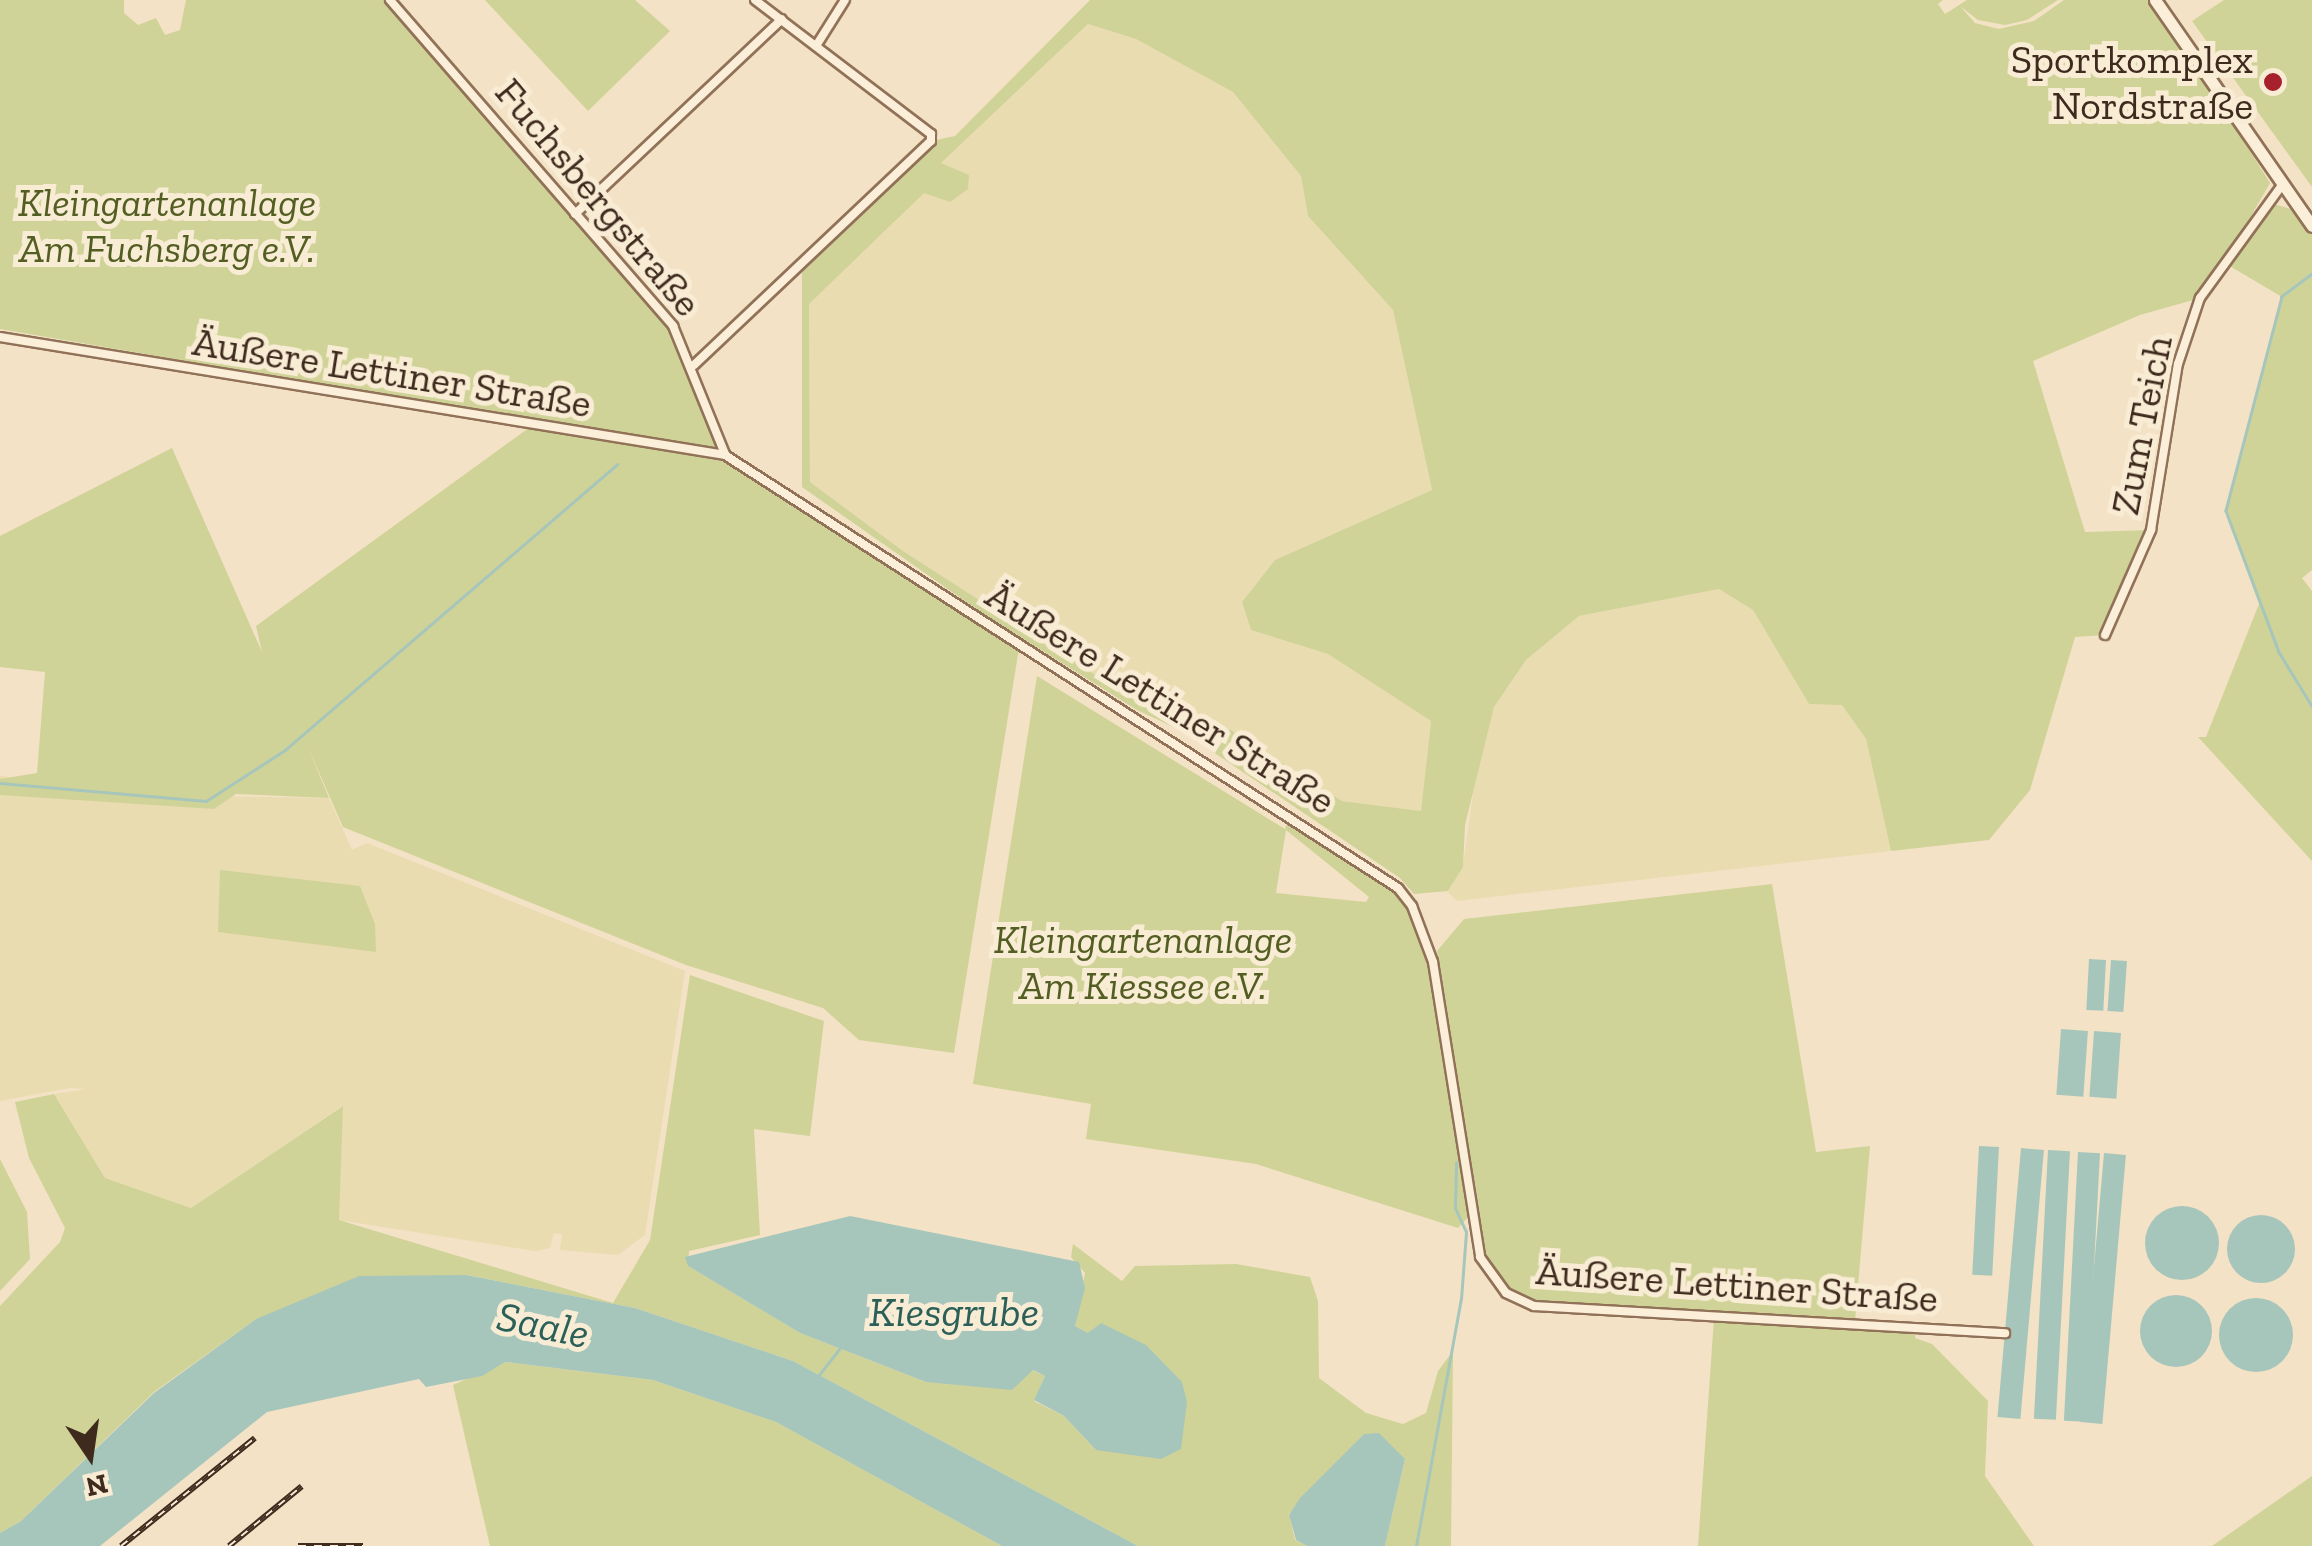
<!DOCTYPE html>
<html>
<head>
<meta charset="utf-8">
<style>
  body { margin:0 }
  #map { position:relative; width:2312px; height:1546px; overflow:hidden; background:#f3e2c5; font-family:"Zilla Slab",serif }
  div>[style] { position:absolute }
  .farmland>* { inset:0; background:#eadcb1 }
  .green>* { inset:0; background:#d0d397 }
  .water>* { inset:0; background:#a7c6bb; transform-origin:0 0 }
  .round { border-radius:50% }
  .stream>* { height:2.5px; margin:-1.25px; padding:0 1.25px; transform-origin:1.25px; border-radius:1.25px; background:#a7c6bb }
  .roads { filter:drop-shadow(2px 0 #917258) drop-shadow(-2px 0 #917258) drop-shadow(0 2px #917258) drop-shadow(0 -2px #917258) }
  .street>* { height:8px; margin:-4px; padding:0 4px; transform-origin:4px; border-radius:4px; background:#fcefda }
  .secondary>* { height:11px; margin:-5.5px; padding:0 5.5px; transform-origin:5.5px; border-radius:5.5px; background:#fcefda }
  .rail>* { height:6px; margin-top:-3px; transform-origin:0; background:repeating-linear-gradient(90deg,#f9ecd5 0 8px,#3f2b1e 0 16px); box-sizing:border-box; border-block:2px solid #3f2b1e }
  .dots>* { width:28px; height:28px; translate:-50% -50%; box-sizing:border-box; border:5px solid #f9ecd5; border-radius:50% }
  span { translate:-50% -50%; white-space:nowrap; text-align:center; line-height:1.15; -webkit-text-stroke:10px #f9ecd5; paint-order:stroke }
  .poi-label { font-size:40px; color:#3f2b1e }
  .right { translate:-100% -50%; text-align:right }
  .street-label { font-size:40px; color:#3f2b1e }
  .park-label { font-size:40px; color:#535e22; font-style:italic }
  .water-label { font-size:42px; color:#2b6059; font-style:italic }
  .north { position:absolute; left:40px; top:1406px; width:100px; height:100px; -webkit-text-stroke:8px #f9ecd5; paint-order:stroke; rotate:167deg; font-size:28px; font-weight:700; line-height:40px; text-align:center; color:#3f2b1e }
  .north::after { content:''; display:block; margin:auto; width:35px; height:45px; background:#3f2b1e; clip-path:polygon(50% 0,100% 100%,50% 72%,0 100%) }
</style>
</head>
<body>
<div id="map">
  <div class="farmland">
    <div style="clip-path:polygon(1088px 24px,1136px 39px,1233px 92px,1301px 176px,1308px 216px,1393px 310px,1432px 490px,1275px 560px,1242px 602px,1251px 630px,1328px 654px,1431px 721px,1421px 811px,1342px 801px,1220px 723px,1184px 732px,903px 551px,810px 482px,809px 303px,924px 192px,940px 164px)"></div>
    <div style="clip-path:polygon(1719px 589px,1753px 610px,1809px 704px,1842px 704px,1866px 739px,1891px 851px,1457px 901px,1448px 892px,1463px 866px,1478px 757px,1494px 707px,1526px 660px,1579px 616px)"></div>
    <div style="clip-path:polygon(0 776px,206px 796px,329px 798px,352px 850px,367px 843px,685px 971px,645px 1235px,618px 1255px,560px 1250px,562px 1234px,554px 1233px,550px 1248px,535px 1251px,338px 1220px,342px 1106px,191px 1208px,105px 1178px,54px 1094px,87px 1089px,70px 1088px,0 1101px)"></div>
  </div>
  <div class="green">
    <div style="clip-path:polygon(0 0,124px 0,124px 13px,138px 25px,156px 18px,165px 35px,180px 30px,186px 0,390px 0,673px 326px,723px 454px,790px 496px,788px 508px,790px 503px,1019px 648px,954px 1053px,859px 1040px,823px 1008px,686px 965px,343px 827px,307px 745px,329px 798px,236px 794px,214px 809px,0 795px,0 779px,37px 773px,45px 672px,0 667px,0 536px,172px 448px,262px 652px,256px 626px,530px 427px,711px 451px,0 329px)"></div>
    <div style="clip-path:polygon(485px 0,635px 0,670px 31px,588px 111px)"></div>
    <div style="clip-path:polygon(evenodd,1090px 0,1943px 0,1938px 4px,1945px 14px,1967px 0,2058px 0,2027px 20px,2005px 25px,1978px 20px,1960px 6px,1975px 23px,1999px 29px,2034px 21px,2064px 0,2155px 0,2270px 183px,2229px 254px,2274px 204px,2294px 210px,2312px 234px,2312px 570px,2302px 578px,2312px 591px,2312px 861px,2198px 737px,2206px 737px,2259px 604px,2226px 511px,2282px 297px,2223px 262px,2200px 298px,2140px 315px,2033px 361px,2085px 532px,2151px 530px,2105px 635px,2075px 637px,2030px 790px,1989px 840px,1891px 851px,1866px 739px,1842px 705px,1809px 704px,1753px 610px,1719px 589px,1579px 616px,1526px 660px,1494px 707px,1465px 825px,1463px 867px,1448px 891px,1414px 894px,1400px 878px,1182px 731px,1137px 710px,982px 613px,802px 487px,802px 266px,931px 141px,955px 136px,1090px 0,1088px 24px,1136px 39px,1233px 92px,1301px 176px,1308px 216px,1393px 310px,1432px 490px,1275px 560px,1242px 602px,1251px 630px,1328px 654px,1431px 721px,1421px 811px,1342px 801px,1220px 723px,1184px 732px,903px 551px,810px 482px,809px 304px,924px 193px,950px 202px,968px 189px,969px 175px,941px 163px,1088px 24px)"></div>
    <div style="clip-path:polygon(2224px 0,2312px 0,2312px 187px,2192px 21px)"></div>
    <div style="clip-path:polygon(evenodd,1037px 676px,1285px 829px,1289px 818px,1398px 888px,1412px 906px,1433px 962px,1471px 1214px,1458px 1228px,1256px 1164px,1086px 1139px,1091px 1104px,973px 1084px,1037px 676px,1286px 830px,1369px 897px,1366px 902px,1276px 893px,1286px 830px)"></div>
    <div style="clip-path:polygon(220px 870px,360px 886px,375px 924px,376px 952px,218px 932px)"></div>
    <div style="clip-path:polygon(1772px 884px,1816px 1152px,1870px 1146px,1855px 1321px,1916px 1330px,1915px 1338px,1932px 1344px,1988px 1401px,1985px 1476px,2034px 1546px,1698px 1546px,1714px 1319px,1537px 1304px,1511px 1294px,1487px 1263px,1437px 951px,1464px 919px)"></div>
    <div style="clip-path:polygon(690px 975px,824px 1021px,810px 1136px,754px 1129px,760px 1235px,689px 1251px,688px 1266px,800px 1333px,926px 1382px,1001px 1384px,1032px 1370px,1045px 1376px,1034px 1401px,1064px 1416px,1096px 1450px,1088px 1333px,1075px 1326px,1085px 1273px,1071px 1257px,1073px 1244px,1122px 1281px,1135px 1266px,1236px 1264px,1310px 1277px,1318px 1301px,1319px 1378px,1366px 1413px,1403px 1424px,1426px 1413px,1438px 1371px,1453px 1351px,1451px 1546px,1385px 1546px,1405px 1459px,1364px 1434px,1289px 1514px,1295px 1540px,1307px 1546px,1138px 1546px,793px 1361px,635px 1308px,466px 1275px,256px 1319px,154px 1392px,21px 1521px,0 1533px,0 1306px,60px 1242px,65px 1228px,29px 1158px,15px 1102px,54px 1094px,105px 1178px,191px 1208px,343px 1106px,339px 1220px,613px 1303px,650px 1240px)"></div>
    <div style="clip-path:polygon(0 1159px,27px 1212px,30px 1259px,0 1291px)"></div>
    <div style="clip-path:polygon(505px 1362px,653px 1380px,776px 1422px,1002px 1546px,490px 1546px,453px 1385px)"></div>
    <div style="clip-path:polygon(2312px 1476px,2312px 1546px,2212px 1546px)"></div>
  </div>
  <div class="water">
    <div style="left:2089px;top:959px;width:17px;height:51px;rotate:3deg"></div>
    <div style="left:2111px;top:960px;width:16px;height:51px;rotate:4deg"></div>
    <div style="left:2061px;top:1029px;width:27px;height:66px;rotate:4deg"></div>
    <div style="left:2094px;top:1031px;width:27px;height:66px;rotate:4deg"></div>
    <div style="left:1979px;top:1146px;width:20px;height:129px;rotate:3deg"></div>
    <div style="left:2021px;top:1148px;width:23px;height:270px;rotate:5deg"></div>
    <div style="left:2048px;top:1150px;width:22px;height:269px;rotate:3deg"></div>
    <div style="left:2078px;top:1152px;width:22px;height:269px;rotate:3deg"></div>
    <div style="left:2104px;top:1153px;width:22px;height:270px;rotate:5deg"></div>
    <div class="round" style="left:2145px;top:1206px;width:74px;height:74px"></div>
    <div class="round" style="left:2227px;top:1215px;width:68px;height:68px"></div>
    <div style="clip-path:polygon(850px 1216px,1079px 1262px,1085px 1288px,1075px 1326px,1088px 1333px,1101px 1323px,1146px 1345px,1182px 1382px,1187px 1402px,1181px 1449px,1161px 1459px,1096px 1450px,1064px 1416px,1034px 1400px,1045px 1376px,1033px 1370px,1012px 1390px,926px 1382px,800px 1333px,688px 1266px,685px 1257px)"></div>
    <div style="clip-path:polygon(466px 1275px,635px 1308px,793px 1361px,1138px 1546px,1002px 1546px,776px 1422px,653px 1380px,505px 1362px,482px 1376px,426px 1387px,419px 1379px,267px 1412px,100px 1546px,0 1546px,0 1533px,21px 1521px,154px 1393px,256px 1319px,359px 1276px)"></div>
    <div class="round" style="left:2140px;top:1295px;width:72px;height:72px"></div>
    <div class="round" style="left:2219px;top:1298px;width:74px;height:74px"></div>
    <div style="clip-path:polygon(1379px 1433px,1405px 1459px,1385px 1546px,1307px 1546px,1296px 1540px,1289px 1515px,1300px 1498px,1364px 1434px)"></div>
  </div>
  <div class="stream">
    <div style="left:2312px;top:274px;width:38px;rotate:143deg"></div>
    <div style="left:2282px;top:297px;width:221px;rotate:104.7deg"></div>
    <div style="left:2226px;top:511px;width:151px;rotate:69.4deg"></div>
    <div style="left:2279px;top:652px;width:63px;rotate:58.6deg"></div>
    <div style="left:0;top:783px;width:207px;rotate:5deg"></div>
    <div style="left:206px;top:801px;width:94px;rotate:-32.8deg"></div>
    <div style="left:285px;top:750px;width:438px;rotate:-40.7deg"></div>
    <div style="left:819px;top:1375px;width:33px;rotate:-52deg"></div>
    <div style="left:1416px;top:1546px;width:251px;rotate:-79.7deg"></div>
    <div style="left:1461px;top:1299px;width:67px;rotate:-85.7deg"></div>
    <div style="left:1466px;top:1232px;width:26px;rotate:-115deg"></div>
    <div style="left:1455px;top:1208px;width:45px;rotate:-88.7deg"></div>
  </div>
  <div class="roads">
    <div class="street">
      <div style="left:390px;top:0;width:432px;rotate:49deg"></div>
      <div style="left:673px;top:326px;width:138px;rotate:67.9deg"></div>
      <div style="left:816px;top:46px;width:54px;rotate:-57.8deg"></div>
      <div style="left:575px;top:214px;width:284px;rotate:-43.3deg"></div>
      <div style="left:0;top:337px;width:735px;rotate:9.24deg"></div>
      <div style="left:725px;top:455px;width:800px;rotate:32.76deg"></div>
      <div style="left:1398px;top:888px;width:23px;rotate:52deg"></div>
      <div style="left:1412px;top:906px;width:60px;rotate:69.4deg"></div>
      <div style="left:1433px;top:962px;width:299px;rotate:80.9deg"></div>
      <div style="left:1480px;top:1257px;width:44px;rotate:54.2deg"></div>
      <div style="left:1506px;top:1293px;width:31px;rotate:25deg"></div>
      <div style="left:1534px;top:1306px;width:472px;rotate:3.3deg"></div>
      <div style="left:694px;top:365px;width:326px;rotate:-43.4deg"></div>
      <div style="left:931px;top:141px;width:7px;rotate:-90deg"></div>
      <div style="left:931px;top:134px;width:221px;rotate:-142.7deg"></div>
      <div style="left:2105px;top:635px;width:115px;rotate:-66.3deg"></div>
      <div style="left:2151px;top:530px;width:168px;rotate:-80.8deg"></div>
      <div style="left:2178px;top:364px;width:70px;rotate:-71.6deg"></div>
      <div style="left:2200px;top:298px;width:140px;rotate:-54deg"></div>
    </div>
    <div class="secondary">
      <div style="left:2155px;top:0;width:275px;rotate:55.2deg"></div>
    </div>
  </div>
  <div class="rail">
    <div style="left:121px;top:1546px;width:172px;rotate:-38.9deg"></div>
    <div style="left:229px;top:1546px;width:94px;rotate:-39.4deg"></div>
    <div style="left:298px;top:1546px;width:65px"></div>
  </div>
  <div class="dots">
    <div style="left:2273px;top:82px;background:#a6212c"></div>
  </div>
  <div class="poi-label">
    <span class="right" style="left:2253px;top:82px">Sportkomplex<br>Nordstraße</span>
  </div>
  <div class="street-label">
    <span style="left:599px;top:197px;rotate:50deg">Fuchsbergstraße</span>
    <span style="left:392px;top:372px;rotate:9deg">Äußere Lettiner Straße</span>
    <span style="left:2141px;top:425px;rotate:-79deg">Zum Teich</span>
    <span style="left:1161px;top:697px;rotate:32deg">Äußere Lettiner Straße</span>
    <span style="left:1737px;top:1284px;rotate:4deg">Äußere Lettiner Straße</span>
  </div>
  <div class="park-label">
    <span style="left:167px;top:225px">Kleingartenanlage<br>Am Fuchsberg e.V.</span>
    <span style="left:1143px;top:962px">Kleingartenanlage<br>Am Kiessee e.V.</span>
  </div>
  <div class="water-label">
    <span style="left:954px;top:1312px">Kiesgrube</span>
    <span style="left:543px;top:1325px;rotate:12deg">Saale</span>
  </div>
  <div class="north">N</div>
</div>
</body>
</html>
